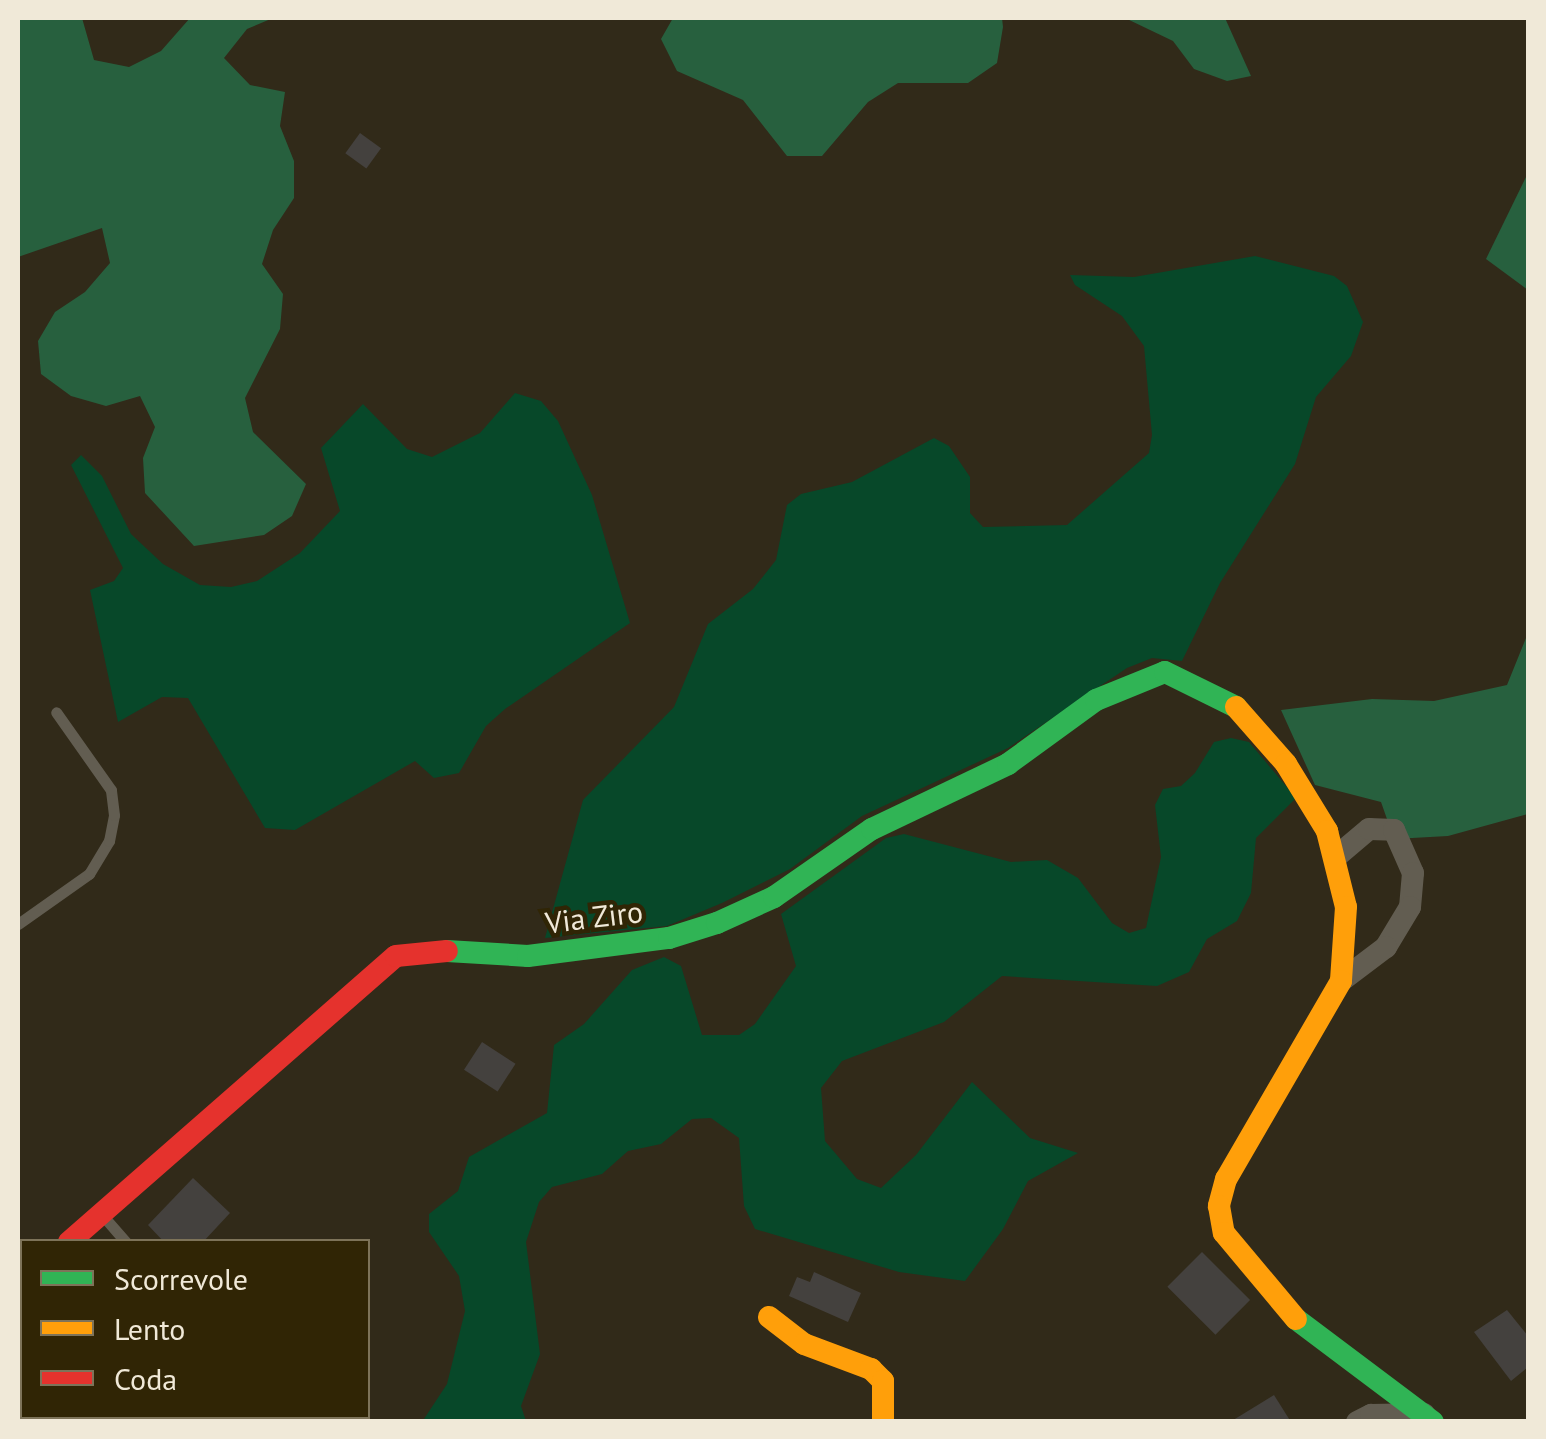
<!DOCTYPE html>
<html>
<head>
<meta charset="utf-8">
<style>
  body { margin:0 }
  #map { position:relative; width:1546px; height:1439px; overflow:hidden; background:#312a19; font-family:"PT Sans",sans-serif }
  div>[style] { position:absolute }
  .green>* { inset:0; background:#074829 }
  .forest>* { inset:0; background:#27603e }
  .building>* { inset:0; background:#44413e; transform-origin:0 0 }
  .lane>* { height:11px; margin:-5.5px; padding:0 5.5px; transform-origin:5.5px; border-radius:5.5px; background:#625d51 }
  .street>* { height:22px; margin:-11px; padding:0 11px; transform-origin:11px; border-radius:11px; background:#625d51 }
  .fast>* { height:22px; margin:-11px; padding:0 11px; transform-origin:11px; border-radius:11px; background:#30b455 }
  .slow>* { height:22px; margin:-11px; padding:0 11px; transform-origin:11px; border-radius:11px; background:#ff9f0a }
  .jam>* { height:22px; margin:-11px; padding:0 11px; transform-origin:11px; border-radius:11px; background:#e5322d }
  span { translate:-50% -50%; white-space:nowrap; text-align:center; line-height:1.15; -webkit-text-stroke:9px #302505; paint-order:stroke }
  .street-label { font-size:30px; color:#f0e9d8 }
  .frame { position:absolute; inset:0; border:20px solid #f0e9d8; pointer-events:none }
  .legend { position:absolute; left:20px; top:1239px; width:350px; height:180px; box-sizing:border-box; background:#302505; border:2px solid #7d7359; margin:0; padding:12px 18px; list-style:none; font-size:30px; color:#f0e9d8 }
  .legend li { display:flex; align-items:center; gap:20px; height:50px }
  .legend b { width:50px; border:2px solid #7d7359 }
</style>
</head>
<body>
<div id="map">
  <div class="green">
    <div style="clip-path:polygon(1255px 256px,1334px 276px,1347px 286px,1363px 322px,1351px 356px,1316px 397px,1295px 464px,1220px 583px,1182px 661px,1152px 658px,1127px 668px,1008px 748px,862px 816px,790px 869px,722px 903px,667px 926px,545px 938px,583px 800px,674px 707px,708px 624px,753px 589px,776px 560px,787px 505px,801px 494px,852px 482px,934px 438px,949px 446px,970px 477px,970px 513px,983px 527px,1067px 525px,1149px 453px,1152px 435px,1144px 346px,1122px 316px,1075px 285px,1070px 275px,1134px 277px)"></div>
    <div style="clip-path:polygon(515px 393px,541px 401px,558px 421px,592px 495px,630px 623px,505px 709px,486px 726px,459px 773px,434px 778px,415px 761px,295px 830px,265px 828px,188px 698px,162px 697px,118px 722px,90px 590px,114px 581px,123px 568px,71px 465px,81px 455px,102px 476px,131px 534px,163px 564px,200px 585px,231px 587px,257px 581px,300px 553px,340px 511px,321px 448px,363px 404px,407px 449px,432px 457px,480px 433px)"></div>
    <div style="clip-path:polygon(1231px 738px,1249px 742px,1296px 798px,1256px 838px,1251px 893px,1237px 921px,1207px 939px,1189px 972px,1157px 986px,1002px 976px,944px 1022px,842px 1061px,821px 1088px,825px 1141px,857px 1179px,881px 1188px,916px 1155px,972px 1082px,1030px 1138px,1078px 1153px,1028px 1181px,1003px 1229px,965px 1281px,899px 1272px,755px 1229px,744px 1206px,739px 1138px,711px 1118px,692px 1119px,661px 1144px,628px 1151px,602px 1174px,552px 1187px,539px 1202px,526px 1242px,540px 1354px,521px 1406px,526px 1421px,422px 1422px,447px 1384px,465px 1311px,459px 1276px,429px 1232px,429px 1214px,458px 1191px,469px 1157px,547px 1113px,554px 1045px,584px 1024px,632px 970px,664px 957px,681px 966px,702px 1035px,739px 1035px,755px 1024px,796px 966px,781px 914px,886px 838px,904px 834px,1011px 862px,1047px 860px,1078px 878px,1112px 923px,1129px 933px,1146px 928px,1161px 857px,1155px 805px,1163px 789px,1181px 786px,1195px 773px,1214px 742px)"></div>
  </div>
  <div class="forest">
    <div style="clip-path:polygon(18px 18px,82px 18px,94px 60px,129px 67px,161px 51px,190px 18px,273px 18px,247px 29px,224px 58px,250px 85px,285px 92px,280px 126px,294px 161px,294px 198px,273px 230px,262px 264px,283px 294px,280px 329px,245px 398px,253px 432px,306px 484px,292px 516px,264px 535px,194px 546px,145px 493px,143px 458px,155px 427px,140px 396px,106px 406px,71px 396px,41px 374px,38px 341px,55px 312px,85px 292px,110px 263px,102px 228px,18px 257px)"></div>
    <div style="clip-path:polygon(673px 18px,1002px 18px,1003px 27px,997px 63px,968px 83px,898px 83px,868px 102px,822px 156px,787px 156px,743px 100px,677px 71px,661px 39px)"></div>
    <div style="clip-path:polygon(1125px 18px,1225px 18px,1251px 76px,1227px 81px,1194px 69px,1173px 41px)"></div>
    <div style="clip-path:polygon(1528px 173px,1528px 290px,1486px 259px)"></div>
    <div style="clip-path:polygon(1528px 633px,1528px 814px,1448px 836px,1394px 839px,1381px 802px,1315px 785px,1281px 710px,1372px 699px,1434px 701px,1507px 685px)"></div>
  </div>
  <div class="building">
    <div style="left:360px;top:133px;width:26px;height:25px;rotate:36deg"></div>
    <div style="left:482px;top:1042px;width:40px;height:33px;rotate:33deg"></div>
    <div style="clip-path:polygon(193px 1178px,230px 1213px,203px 1242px,164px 1242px,148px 1225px)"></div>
    <div style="left:1202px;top:1252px;width:68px;height:49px;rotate:45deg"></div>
    <div style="clip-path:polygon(814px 1272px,861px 1293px,848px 1322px,789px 1296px,797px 1277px,810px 1282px)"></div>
    <div style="clip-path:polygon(1507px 1310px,1528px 1336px,1528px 1367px,1511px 1381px,1474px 1332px)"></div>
    <div style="clip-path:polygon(1274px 1395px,1291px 1422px,1230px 1422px)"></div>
  </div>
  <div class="lane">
    <div style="left:18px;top:924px;width:87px;rotate:-35.2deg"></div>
    <div style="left:89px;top:874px;width:39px;rotate:-59deg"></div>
    <div style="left:109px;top:841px;width:26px;rotate:-79deg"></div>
    <div style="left:114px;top:815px;width:25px;rotate:-97deg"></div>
    <div style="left:111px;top:790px;width:95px;rotate:-125.2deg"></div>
    <div style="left:104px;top:1217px;width:33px;rotate:49deg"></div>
    <div style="left:75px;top:1422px;width:7px;rotate:-56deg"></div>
  </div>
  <div class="street">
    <div style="left:1337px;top:856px;width:42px;rotate:-40.2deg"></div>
    <div style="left:1369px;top:829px;width:25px;rotate:2deg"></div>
    <div style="left:1394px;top:830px;width:47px;rotate:66.2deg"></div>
    <div style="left:1413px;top:873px;width:34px;rotate:95deg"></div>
    <div style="left:1410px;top:907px;width:47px;rotate:121deg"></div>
    <div style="left:1386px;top:947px;width:56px;rotate:142.9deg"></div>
    <div style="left:18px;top:1285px;width:6px;rotate:-45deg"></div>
    <div style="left:1357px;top:1422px;width:16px;rotate:-27deg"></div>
    <div style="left:1371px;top:1415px;width:53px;rotate:-1.1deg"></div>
  </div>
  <div class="fast">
    <div style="left:447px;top:951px;width:81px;rotate:3.5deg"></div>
    <div style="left:528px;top:956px;width:142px;rotate:-7.3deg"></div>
    <div style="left:669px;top:938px;width:50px;rotate:-17.4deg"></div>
    <div style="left:717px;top:923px;width:63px;rotate:-24.5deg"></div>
    <div style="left:774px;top:897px;width:119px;rotate:-34.8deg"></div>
    <div style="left:872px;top:829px;width:151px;rotate:-25.5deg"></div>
    <div style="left:1008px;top:764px;width:109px;rotate:-36deg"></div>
    <div style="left:1096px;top:700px;width:74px;rotate:-22.1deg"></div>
    <div style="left:1165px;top:672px;width:79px;rotate:26.2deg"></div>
    <div style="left:1296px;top:1319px;width:171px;rotate:36.9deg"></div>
  </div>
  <div class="slow">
    <div style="left:1236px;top:707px;width:76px;rotate:48.7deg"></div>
    <div style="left:1286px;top:764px;width:79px;rotate:58.5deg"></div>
    <div style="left:1327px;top:831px;width:78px;rotate:76deg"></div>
    <div style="left:1346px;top:907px;width:74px;rotate:93.9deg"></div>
    <div style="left:1341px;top:981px;width:229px;rotate:120.1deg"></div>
    <div style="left:1226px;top:1179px;width:28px;rotate:105deg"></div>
    <div style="left:1219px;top:1206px;width:27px;rotate:80deg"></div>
    <div style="left:1224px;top:1233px;width:112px;rotate:50.1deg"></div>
    <div style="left:769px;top:1317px;width:44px;rotate:37.6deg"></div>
    <div style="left:804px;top:1344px;width:72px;rotate:20.5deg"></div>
    <div style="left:871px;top:1369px;width:17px;rotate:45deg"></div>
    <div style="left:883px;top:1381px;width:41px;rotate:90deg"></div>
  </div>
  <div class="jam">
    <div style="left:69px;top:1242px;width:434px;rotate:-41.2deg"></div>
    <div style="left:396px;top:956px;width:51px;rotate:-5.6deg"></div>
  </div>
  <div class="street-label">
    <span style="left:594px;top:917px;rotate:-7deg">Via Ziro</span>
  </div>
  <div class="frame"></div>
  <ul class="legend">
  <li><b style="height:12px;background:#30b455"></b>Scorrevole</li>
  <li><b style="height:12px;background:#ff9f0a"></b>Lento</li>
  <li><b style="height:12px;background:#e5322d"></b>Coda</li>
  </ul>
</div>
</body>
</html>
